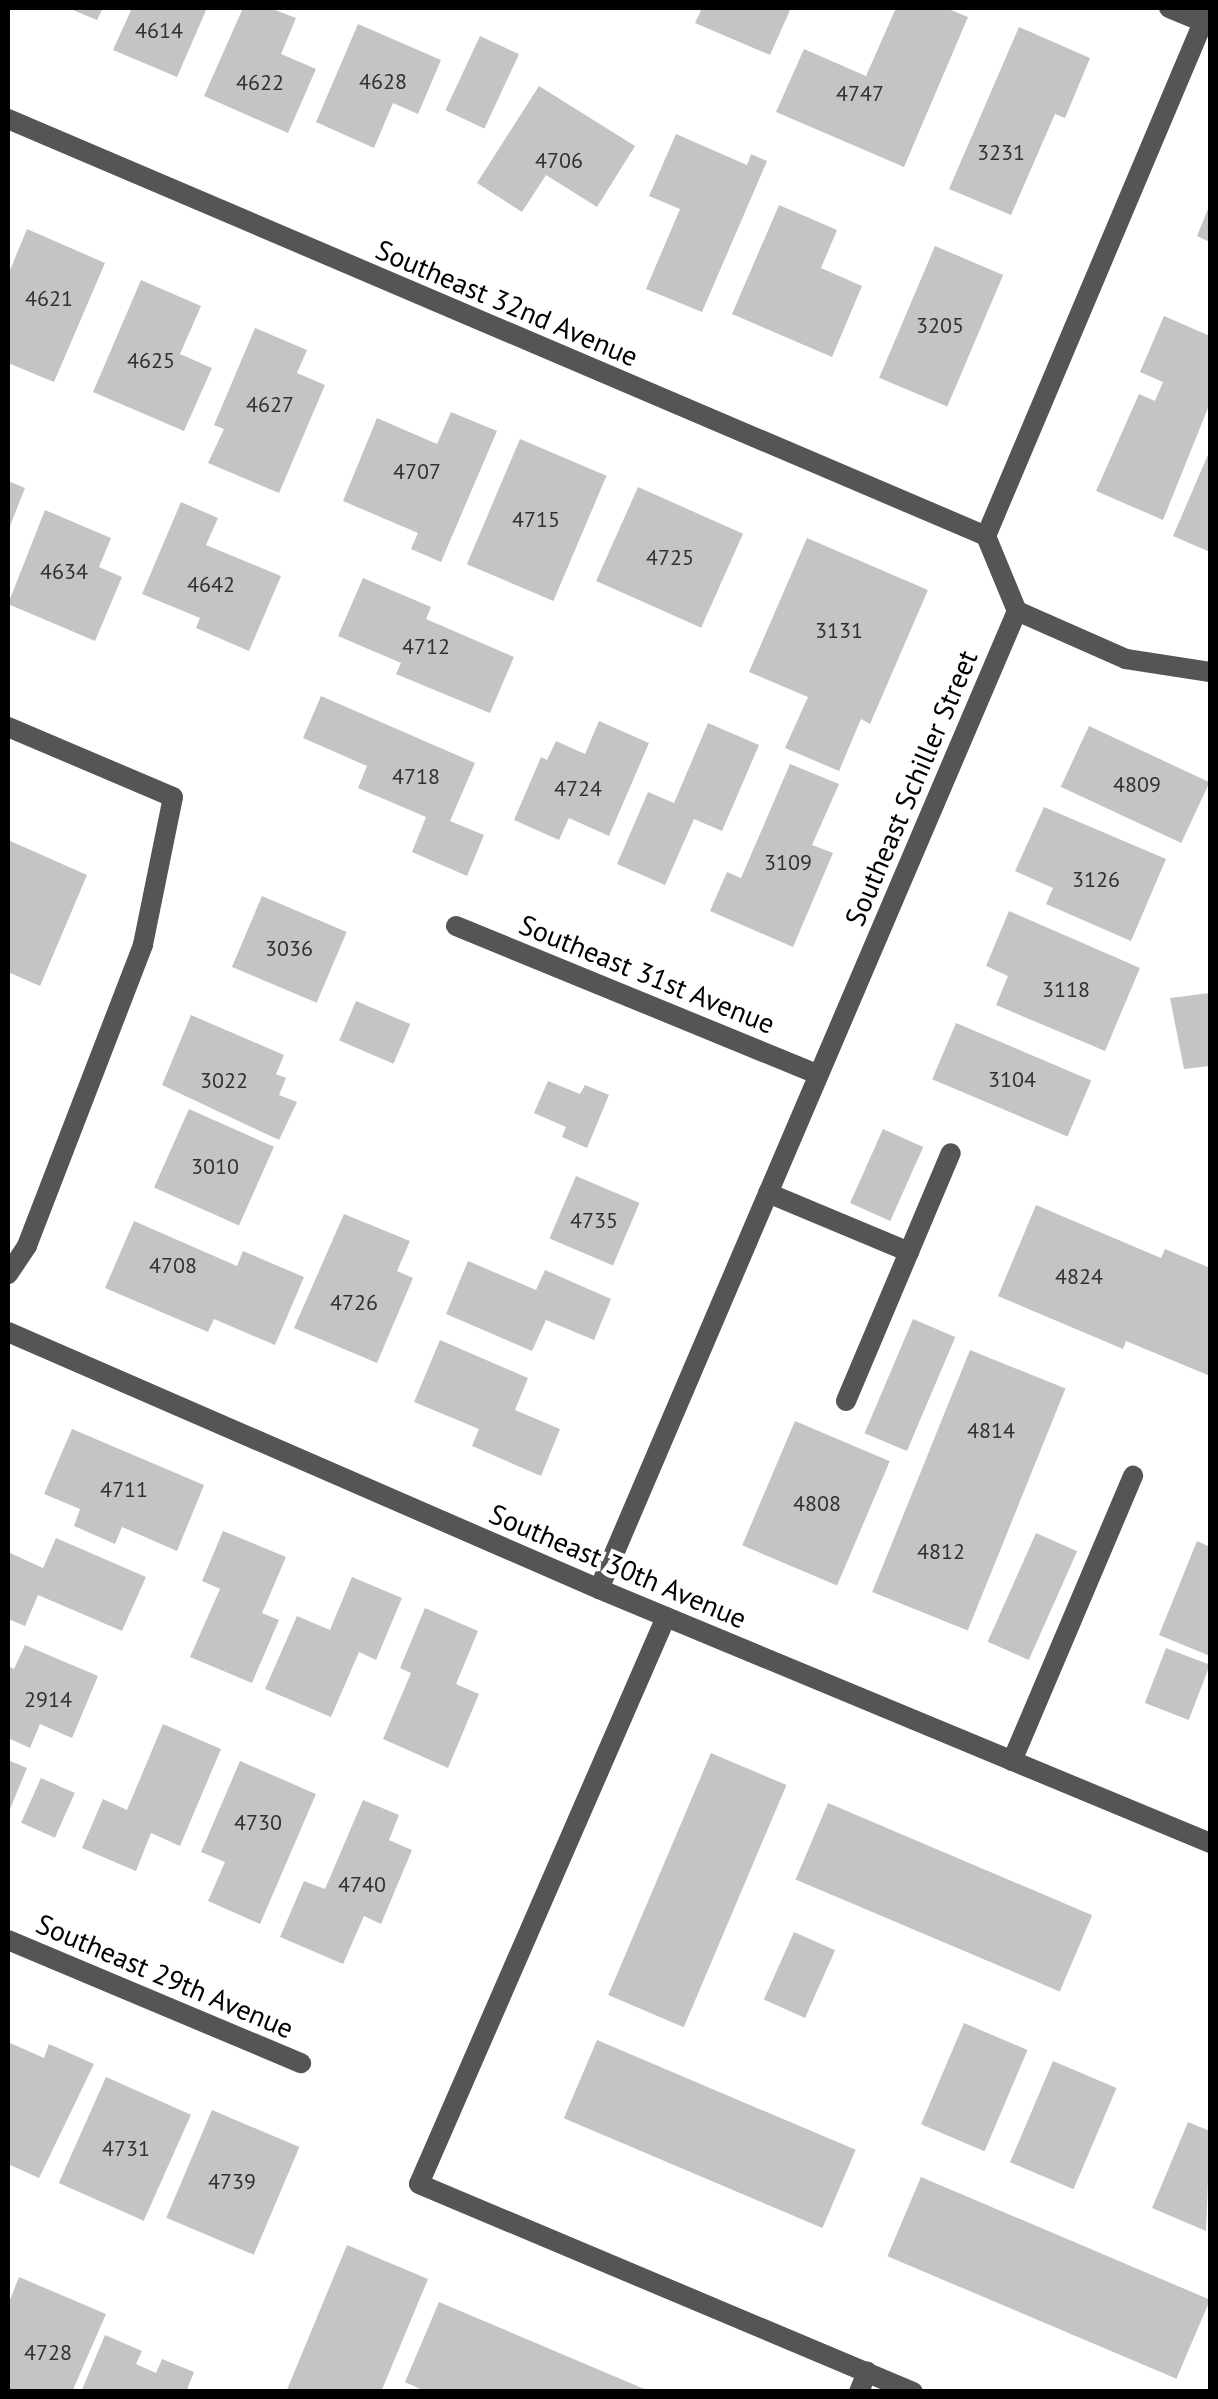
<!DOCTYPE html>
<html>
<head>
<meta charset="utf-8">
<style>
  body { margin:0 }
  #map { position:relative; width:1218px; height:2399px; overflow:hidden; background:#fff; font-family:"PT Sans",sans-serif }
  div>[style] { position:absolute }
  .building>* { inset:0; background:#c4c4c4; transform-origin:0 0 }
  .lane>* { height:20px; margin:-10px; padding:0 10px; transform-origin:10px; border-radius:10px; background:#555 }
  .street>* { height:20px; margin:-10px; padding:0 10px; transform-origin:10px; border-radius:10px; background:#555 }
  span { translate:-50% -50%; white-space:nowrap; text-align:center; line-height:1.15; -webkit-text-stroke:8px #fff; paint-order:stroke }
  .number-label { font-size:22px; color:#313131 }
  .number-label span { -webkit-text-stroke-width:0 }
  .street-label { font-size:28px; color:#000 }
  .frame { position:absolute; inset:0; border:10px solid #000; pointer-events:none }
</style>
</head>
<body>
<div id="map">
  <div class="building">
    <div style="clip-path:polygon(68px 8px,103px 8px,97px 20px)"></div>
    <div style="clip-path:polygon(132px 8px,207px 8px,177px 77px,113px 50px)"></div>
    <div style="clip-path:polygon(243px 8px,270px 8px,296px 18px,281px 54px,316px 69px,288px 133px,204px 96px)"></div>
    <div style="clip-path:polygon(702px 8px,791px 8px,770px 55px,695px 23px)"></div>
    <div style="clip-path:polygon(896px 8px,946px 8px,968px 17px,904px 167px,776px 112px,804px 49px,866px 76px)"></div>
    <div style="clip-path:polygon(358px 24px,441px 60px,418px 114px,393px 103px,374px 148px,316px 122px)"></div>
    <div style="clip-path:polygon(1019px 27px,1090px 58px,1065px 118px,1055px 114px,1011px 215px,949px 189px)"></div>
    <div style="left:480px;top:36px;width:43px;height:82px;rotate:25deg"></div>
    <div style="clip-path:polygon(539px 86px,635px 146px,597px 207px,546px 175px,522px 212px,477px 183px)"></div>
    <div style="clip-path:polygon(676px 134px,747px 165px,751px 154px,767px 161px,702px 312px,646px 289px,680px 209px,649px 196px)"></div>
    <div style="clip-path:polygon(1210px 204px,1210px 242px,1197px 236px)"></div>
    <div style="clip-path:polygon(779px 205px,837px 230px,821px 268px,862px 286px,832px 357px,732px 314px)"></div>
    <div style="clip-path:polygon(27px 229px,105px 263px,54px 382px,8px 363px,8px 275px)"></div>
    <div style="left:935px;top:246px;width:74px;height:143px;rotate:23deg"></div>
    <div style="clip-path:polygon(141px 280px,201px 306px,180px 354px,212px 368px,184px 431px,93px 392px)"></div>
    <div style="clip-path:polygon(1164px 316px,1210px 336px,1210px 403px,1163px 520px,1096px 491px,1139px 394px,1155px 401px,1163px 382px,1140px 372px)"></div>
    <div style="clip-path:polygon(255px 328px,307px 350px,297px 373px,325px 385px,279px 493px,208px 463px,224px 429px,214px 425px)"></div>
    <div style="clip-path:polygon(451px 412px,497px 431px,441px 562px,411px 549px,418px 533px,343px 501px,377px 418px,437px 444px)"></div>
    <div style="left:520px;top:439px;width:94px;height:136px;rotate:23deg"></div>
    <div style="clip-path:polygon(1210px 450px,1210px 552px,1173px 536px)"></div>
    <div style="clip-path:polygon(8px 481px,25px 488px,8px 531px)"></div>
    <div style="left:638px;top:487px;width:115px;height:103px;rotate:24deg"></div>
    <div style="clip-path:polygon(181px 502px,218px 518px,206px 545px,281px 576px,249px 651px,196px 628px,200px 618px,142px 594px)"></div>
    <div style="clip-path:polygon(45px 510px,111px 538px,99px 567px,122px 577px,95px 641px,8px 604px)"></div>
    <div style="clip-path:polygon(807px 538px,928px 590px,870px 724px,861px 719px,839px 771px,785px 748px,808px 697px,749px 672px)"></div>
    <div style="clip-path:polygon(363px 578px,431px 607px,426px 619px,514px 657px,490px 713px,396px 674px,401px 663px,338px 636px)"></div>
    <div style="clip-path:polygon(321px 696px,475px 763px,450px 821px,484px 835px,467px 876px,412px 852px,426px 817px,358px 788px,367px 766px,303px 738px)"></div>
    <div style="clip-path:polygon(599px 721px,649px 743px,609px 836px,569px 818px,559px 840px,514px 820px,541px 757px,547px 760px,556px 741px,585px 754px)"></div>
    <div style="clip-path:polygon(708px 723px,759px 745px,722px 831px,694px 819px,665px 885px,617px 864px,648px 792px,674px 803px)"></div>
    <div style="left:1089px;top:726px;width:133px;height:67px;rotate:25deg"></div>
    <div style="clip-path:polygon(790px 764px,839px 784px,812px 845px,833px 853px,793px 947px,710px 911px,727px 872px,741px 878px)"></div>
    <div style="clip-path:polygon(1044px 807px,1166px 859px,1131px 941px,1046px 904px,1053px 888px,1015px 871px)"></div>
    <div style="clip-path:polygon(8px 840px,87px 875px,40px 986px,8px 972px)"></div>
    <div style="left:262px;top:896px;width:92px;height:77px;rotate:23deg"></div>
    <div style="clip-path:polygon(1009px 911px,1140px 968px,1105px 1051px,996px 1005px,1008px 976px,986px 966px)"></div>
    <div style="clip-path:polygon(1210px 993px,1210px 1066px,1184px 1069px,1170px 998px)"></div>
    <div style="left:356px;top:1001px;width:59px;height:43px;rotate:23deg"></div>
    <div style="clip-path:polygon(191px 1015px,284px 1055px,276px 1074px,286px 1078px,279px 1095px,297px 1102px,279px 1140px,162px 1085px)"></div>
    <div style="left:956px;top:1023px;width:147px;height:61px;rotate:23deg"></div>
    <div style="clip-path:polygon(548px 1081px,580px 1094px,585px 1085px,609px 1095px,587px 1148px,562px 1137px,566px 1127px,534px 1113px)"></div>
    <div style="left:189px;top:1109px;width:93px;height:86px;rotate:24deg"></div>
    <div style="left:883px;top:1129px;width:44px;height:81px;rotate:24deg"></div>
    <div style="left:576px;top:1176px;width:69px;height:68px;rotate:23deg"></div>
    <div style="clip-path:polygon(1036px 1205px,1161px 1258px,1165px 1249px,1210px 1268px,1210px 1376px,1126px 1341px,1123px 1349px,998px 1296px)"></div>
    <div style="clip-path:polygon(344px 1214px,410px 1241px,397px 1271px,413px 1278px,377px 1363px,294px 1328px)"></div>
    <div style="clip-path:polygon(134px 1221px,237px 1266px,243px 1251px,304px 1277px,275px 1345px,214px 1319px,208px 1332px,105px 1288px)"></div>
    <div style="clip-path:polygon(468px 1261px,536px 1290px,545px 1270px,611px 1299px,594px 1340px,546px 1320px,532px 1351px,446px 1314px)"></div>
    <div style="left:913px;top:1319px;width:46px;height:124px;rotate:23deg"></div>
    <div style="clip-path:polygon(440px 1340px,528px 1378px,515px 1410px,560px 1429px,541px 1476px,472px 1446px,479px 1429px,414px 1402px)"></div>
    <div style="left:970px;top:1350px;width:103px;height:261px;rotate:22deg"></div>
    <div style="left:795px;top:1421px;width:103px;height:135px;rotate:23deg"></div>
    <div style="clip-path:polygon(72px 1429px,204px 1485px,177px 1551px,122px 1527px,115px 1544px,74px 1526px,80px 1509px,44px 1494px)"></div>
    <div style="clip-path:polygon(223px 1531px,286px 1557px,262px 1613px,279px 1620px,252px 1683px,190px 1657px,220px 1589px,202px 1581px)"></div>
    <div style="left:1036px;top:1533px;width:45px;height:119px;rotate:24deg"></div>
    <div style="clip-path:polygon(56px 1538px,146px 1577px,122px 1631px,38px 1595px,25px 1626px,8px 1619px,8px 1552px,43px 1568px)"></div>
    <div style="clip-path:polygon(1197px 1541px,1210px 1547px,1210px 1656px,1159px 1635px)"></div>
    <div style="clip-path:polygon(352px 1577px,402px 1598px,376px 1660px,359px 1652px,331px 1717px,265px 1689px,297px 1616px,330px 1630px)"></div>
    <div style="clip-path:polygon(425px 1608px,478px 1631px,456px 1684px,479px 1694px,448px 1768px,383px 1739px,411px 1673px,400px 1668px)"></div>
    <div style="clip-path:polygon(25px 1645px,98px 1676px,72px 1738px,40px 1724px,30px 1748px,8px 1738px,8px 1666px,14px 1669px)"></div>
    <div style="left:1166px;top:1648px;width:47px;height:59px;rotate:21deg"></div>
    <div style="clip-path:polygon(163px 1724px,221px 1749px,180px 1846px,151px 1833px,136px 1871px,82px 1848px,103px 1799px,127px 1810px)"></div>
    <div style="left:711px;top:1753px;width:82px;height:263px;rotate:23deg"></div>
    <div style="clip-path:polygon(8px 1760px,27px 1768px,8px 1814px)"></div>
    <div style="clip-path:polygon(240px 1761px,316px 1794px,260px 1924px,208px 1901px,225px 1862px,201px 1852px)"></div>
    <div style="left:41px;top:1778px;width:37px;height:49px;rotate:24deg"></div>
    <div style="clip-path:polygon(363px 1800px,399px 1815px,389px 1840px,412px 1850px,381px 1924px,364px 1916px,343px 1964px,280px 1937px,304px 1881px,325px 1889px)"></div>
    <div style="left:828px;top:1803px;width:287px;height:83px;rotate:23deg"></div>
    <div style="left:794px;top:1932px;width:45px;height:74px;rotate:24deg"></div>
    <div style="left:964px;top:2023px;width:69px;height:110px;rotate:23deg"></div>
    <div style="left:597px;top:2040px;width:281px;height:85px;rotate:23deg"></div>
    <div style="clip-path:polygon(8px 2042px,44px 2058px,49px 2044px,94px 2064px,39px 2178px,8px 2164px)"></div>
    <div style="left:1053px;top:2061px;width:69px;height:110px;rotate:23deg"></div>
    <div style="left:106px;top:2077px;width:93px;height:116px;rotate:24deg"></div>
    <div style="left:212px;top:2110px;width:95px;height:117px;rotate:23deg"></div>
    <div style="clip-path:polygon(1188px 2122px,1210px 2131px,1206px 2231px,1152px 2208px)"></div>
    <div style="left:921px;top:2177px;width:314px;height:86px;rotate:23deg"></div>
    <div style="clip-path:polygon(347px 2245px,428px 2279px,381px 2392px,286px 2392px)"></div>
    <div style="clip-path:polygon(19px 2277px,106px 2314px,72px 2392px,8px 2392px,8px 2305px)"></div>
    <div style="clip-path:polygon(439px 2302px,649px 2391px,649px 2392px,427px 2392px,405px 2382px)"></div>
    <div style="clip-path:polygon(105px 2335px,142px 2351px,136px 2364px,156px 2373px,162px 2359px,194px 2372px,186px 2392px,81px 2392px)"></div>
  </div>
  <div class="lane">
    <div style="left:768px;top:1193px;width:153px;rotate:22.7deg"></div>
    <div style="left:846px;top:1401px;width:269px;rotate:-67.1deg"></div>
    <div style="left:666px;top:1617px;width:618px;rotate:113.54deg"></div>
    <div style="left:419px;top:2184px;width:536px;rotate:22.83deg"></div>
    <div style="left:1012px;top:1761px;width:310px;rotate:-67deg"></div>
    <div style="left:859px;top:2392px;width:22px;rotate:-68deg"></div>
  </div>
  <div class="street">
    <div style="left:1169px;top:8px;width:44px;rotate:22.5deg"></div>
    <div style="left:8px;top:119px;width:1063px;rotate:23.09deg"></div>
    <div style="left:1017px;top:611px;width:119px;rotate:23.8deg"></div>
    <div style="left:1126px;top:659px;width:85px;rotate:8.8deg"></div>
    <div style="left:8px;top:727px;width:179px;rotate:23deg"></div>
    <div style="left:173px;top:797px;width:151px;rotate:101.5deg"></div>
    <div style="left:143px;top:945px;width:323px;rotate:111.1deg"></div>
    <div style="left:27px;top:1246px;width:34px;rotate:124deg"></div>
    <div style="left:456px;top:926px;width:390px;rotate:22.3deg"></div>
    <div style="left:8px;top:1332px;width:644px;rotate:23.5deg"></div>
    <div style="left:599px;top:1589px;width:662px;rotate:22.57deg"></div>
    <div style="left:599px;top:1589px;width:1064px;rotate:-66.86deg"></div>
    <div style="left:1017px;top:611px;width:81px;rotate:-112.5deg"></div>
    <div style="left:986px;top:536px;width:573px;rotate:-67.1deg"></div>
    <div style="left:8px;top:1940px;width:318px;rotate:22.8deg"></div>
  </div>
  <div class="number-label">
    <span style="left:159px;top:31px">4614</span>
    <span style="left:383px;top:82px">4628</span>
    <span style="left:260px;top:83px">4622</span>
    <span style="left:860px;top:94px">4747</span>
    <span style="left:1001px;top:153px">3231</span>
    <span style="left:559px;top:161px">4706</span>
    <span style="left:49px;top:299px">4621</span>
    <span style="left:940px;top:326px">3205</span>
    <span style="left:151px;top:361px">4625</span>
    <span style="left:270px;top:405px">4627</span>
    <span style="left:417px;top:472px">4707</span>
    <span style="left:536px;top:520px">4715</span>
    <span style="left:670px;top:558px">4725</span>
    <span style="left:64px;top:572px">4634</span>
    <span style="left:211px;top:585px">4642</span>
    <span style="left:839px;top:631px">3131</span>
    <span style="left:426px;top:647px">4712</span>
    <span style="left:416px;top:777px">4718</span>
    <span style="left:1137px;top:785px">4809</span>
    <span style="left:578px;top:789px">4724</span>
    <span style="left:788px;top:863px">3109</span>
    <span style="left:1096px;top:880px">3126</span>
    <span style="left:289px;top:949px">3036</span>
    <span style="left:1066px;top:990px">3118</span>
    <span style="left:1012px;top:1080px">3104</span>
    <span style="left:224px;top:1081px">3022</span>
    <span style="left:215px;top:1167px">3010</span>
    <span style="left:594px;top:1221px">4735</span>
    <span style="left:173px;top:1266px">4708</span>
    <span style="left:1079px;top:1277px">4824</span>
    <span style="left:354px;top:1303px">4726</span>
    <span style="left:991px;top:1431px">4814</span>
    <span style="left:124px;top:1490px">4711</span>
    <span style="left:817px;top:1504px">4808</span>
    <span style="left:941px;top:1552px">4812</span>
    <span style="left:48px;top:1700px">2914</span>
    <span style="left:258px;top:1823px">4730</span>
    <span style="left:362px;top:1885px">4740</span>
    <span style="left:126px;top:2149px">4731</span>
    <span style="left:232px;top:2182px">4739</span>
    <span style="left:48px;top:2353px">4728</span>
  </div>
  <div class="street-label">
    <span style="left:507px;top:303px;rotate:23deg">Southeast 32nd Avenue</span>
    <span style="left:911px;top:788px;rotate:-67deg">Southeast Schiller Street</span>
    <span style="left:647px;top:974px;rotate:22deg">Southeast 31st Avenue</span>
    <span style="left:618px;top:1566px;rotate:23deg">Southeast 30th Avenue</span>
    <span style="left:165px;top:1976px;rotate:23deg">Southeast 29th Avenue</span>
  </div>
  <div class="frame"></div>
</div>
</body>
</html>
